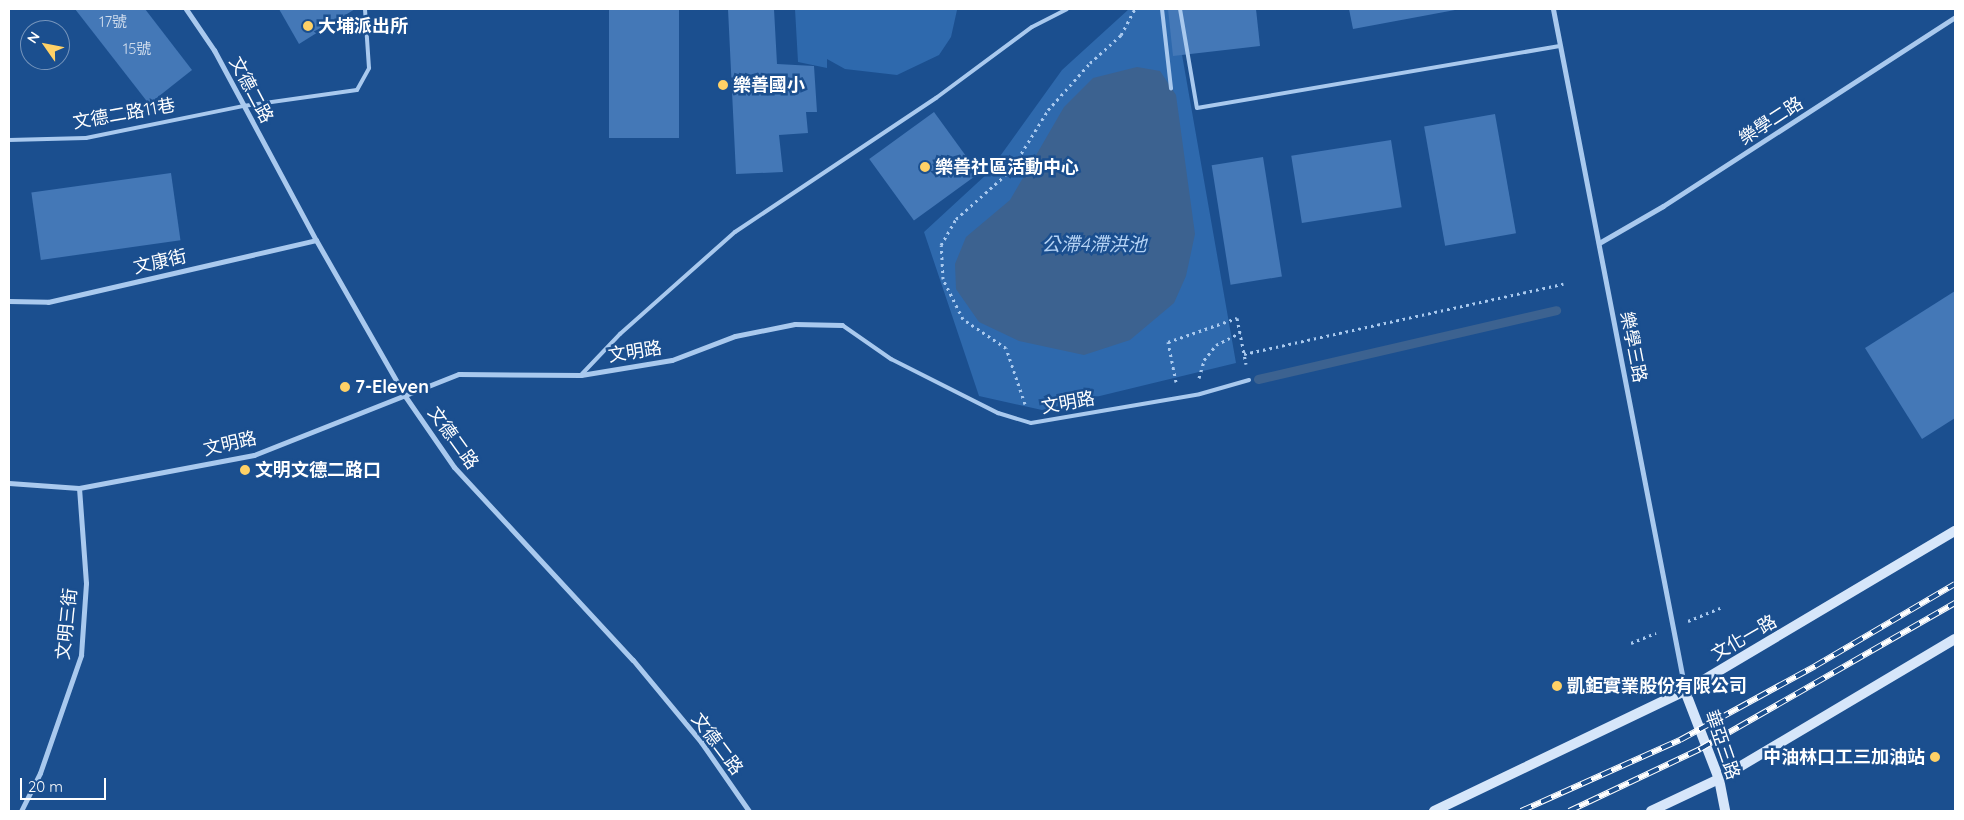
<!DOCTYPE html>
<html>
<head>
<meta charset="utf-8">
<style>
  body { margin:0 }
  #map { position:relative; width:1964px; height:820px; overflow:hidden; background:#1b4f8f; font-family:Quicksand,"Noto Sans TC",sans-serif }
  div>[style] { position:absolute }
  .green>* { inset:0; background:#2e69ad }
  .water>* { inset:0; background:#3c6290 }
  .stream>* { height:9px; margin:-4.5px; padding:0 4.5px; transform-origin:4.5px; border-radius:4.5px; background:#3c6290 }
  .building>* { inset:0; background:#4478b7; transform-origin:0 0 }
  .path>* { height:3px; margin-top:-1.5px; transform-origin:0; background:repeating-linear-gradient(90deg,#a9c9ee 0 2.5px,transparent 0 6.5px) }
  .lane>* { height:4px; margin:-2px; padding:0 2px; transform-origin:2px; border-radius:2px; background:#a9c9ee }
  .street>* { height:5px; margin:-2.5px; padding:0 2.5px; transform-origin:2.5px; border-radius:2.5px; background:#a9c9ee }
  .secondary>* { height:10px; margin:-5px; padding:0 5px; transform-origin:5px; border-radius:5px; background:#d6e6fa }
  .rail>* { height:5.5px; margin-top:-2.75px; transform-origin:0; background:repeating-linear-gradient(90deg,#1b4f8f 0 11px,#fff 0 22px); box-sizing:border-box; border-block:1px solid #fff }
  .dots>* { width:14px; height:14px; translate:-50% -50%; box-sizing:border-box; border:2px solid #1b4f8f; border-radius:50% }
  span { translate:-50% -50%; white-space:nowrap; text-align:center; line-height:1.15; -webkit-text-stroke:5px #1b4f8f; paint-order:stroke }
  .number-label { font-size:15px; color:#d0dded }
  .number-label span { -webkit-text-stroke-width:0 }
  .poi-label { font-size:18px; color:#fff; font-weight:700 }
  .left { translate:0 -50%; text-align:left }
  .right { translate:-100% -50%; text-align:right }
  .street-label { font-size:18px; color:#fff }
  .water-label { font-size:19px; color:#b5d3f5; font-style:italic }
  .frame { position:absolute; inset:0; border:10px solid #fff; pointer-events:none }
  .north { position:absolute; left:20px; top:20px; width:50px; height:50px; box-sizing:border-box; background:#1b4f8f; border:1px solid #7695bc; border-radius:50%; rotate:303deg; font-size:14px; font-weight:700; line-height:20px; text-align:center; color:#fff }
  .north::after { content:''; display:block; margin:auto; width:18px; height:22px; background:#ffd166; clip-path:polygon(50% 0,100% 100%,50% 72%,0 100%) }
  .scale { position:absolute; left:20px; top:778px; width:86px; height:22px; box-sizing:border-box; border:2px solid #fff; border-top:0; padding-left:6px; font-size:15px; line-height:18px; white-space:nowrap; color:#fff; -webkit-text-stroke:4px #1b4f8f; paint-order:stroke }
</style>
</head>
<body>
<div id="map">
  <div class="green">
    <div style="clip-path:polygon(795px 9px,957px 9px,957px 10px,951px 37px,939px 55px,897px 75px,845px 69px,827px 59px,827px 68px,798px 62px)"></div>
    <div style="clip-path:polygon(1129px 9px,1174px 9px,1236px 363px,1042px 410px,979px 396px,924px 232px,988px 173px,1062px 70px)"></div>
  </div>
  <div class="water">
    <div style="clip-path:polygon(1137px 67px,1160px 71px,1176px 95px,1195px 234px,1186px 276px,1174px 303px,1130px 340px,1084px 355px,1019px 341px,979px 322px,956px 289px,955px 264px,966px 237px,1010px 200px,1064px 107px,1093px 78px)"></div>
  </div>
  <div class="stream">
    <div style="left:1258px;top:379px;width:306px;rotate:-13deg"></div>
  </div>
  <div class="building">
    <div style="clip-path:polygon(75px 9px,145px 9px,192px 70px,149px 104px)"></div>
    <div style="clip-path:polygon(279px 9px,355px 9px,299px 44px)"></div>
    <div style="left:609px;top:9px;width:70px;height:129px"></div>
    <div style="clip-path:polygon(728px 9px,774px 9px,777px 64px,814px 66px,817px 112px,806px 112px,808px 133px,779px 135px,783px 172px,736px 174px)"></div>
    <div style="clip-path:polygon(1168px 9px,1256px 9px,1260px 46px,1173px 56px)"></div>
    <div style="clip-path:polygon(1349px 9px,1455px 9px,1455px 10px,1353px 29px)"></div>
    <div style="left:934px;top:112px;width:76px;height:80px;rotate:54deg"></div>
    <div style="left:1495px;top:114px;width:121px;height:72px;rotate:80deg"></div>
    <div style="left:1391px;top:140px;width:68px;height:101px;rotate:81deg"></div>
    <div style="left:1263px;top:157px;width:121px;height:52px;rotate:81deg"></div>
    <div style="left:171px;top:173px;width:68px;height:141px;rotate:82deg"></div>
    <div style="clip-path:polygon(1955px 291px,1955px 418px,1922px 439px,1865px 348px)"></div>
  </div>
  <div class="path">
    <div style="left:1244px;top:354px;width:327px;rotate:-12.4deg"></div>
    <div style="left:1199px;top:378px;width:19px;rotate:-74deg"></div>
    <div style="left:1204px;top:360px;width:19px;rotate:-51deg"></div>
    <div style="left:1216px;top:345px;width:27px;rotate:-27deg"></div>
    <div style="left:1176px;top:382px;width:41px;rotate:-101.3deg"></div>
    <div style="left:1168px;top:342px;width:73px;rotate:-19.2deg"></div>
    <div style="left:1237px;top:318px;width:47px;rotate:78.9deg"></div>
    <div style="left:1025px;top:404px;width:59px;rotate:-108.7deg"></div>
    <div style="left:1006px;top:348px;width:52px;rotate:-146deg"></div>
    <div style="left:963px;top:319px;width:45px;rotate:-116.6deg"></div>
    <div style="left:943px;top:279px;width:34px;rotate:-93deg"></div>
    <div style="left:941px;top:245px;width:30px;rotate:-60deg"></div>
    <div style="left:956px;top:219px;width:74px;rotate:-41.7deg"></div>
    <div style="left:1011px;top:170px;width:70px;rotate:-58.3deg"></div>
    <div style="left:1048px;top:110px;width:63px;rotate:-48.2deg"></div>
    <div style="left:1090px;top:63px;width:42px;rotate:-42.1deg"></div>
    <div style="left:1121px;top:35px;width:30px;rotate:-62deg"></div>
    <div style="left:1688px;top:621px;width:35px;rotate:-22deg"></div>
    <div style="left:1631px;top:643px;width:27px;rotate:-22deg"></div>
  </div>
  <div class="lane">
    <div style="left:1162px;top:9px;width:80px;rotate:83.5deg"></div>
    <div style="left:1180px;top:9px;width:100px;rotate:80.3deg"></div>
    <div style="left:1197px;top:108px;width:368px;rotate:-9.7deg"></div>
    <div style="left:9px;top:140px;width:77px;rotate:-1.5deg"></div>
    <div style="left:86px;top:138px;width:160px;rotate:-11.5deg"></div>
    <div style="left:243px;top:106px;width:115px;rotate:-8deg"></div>
    <div style="left:357px;top:90px;width:25px;rotate:-61deg"></div>
    <div style="left:369px;top:68px;width:59px;rotate:-93.9deg"></div>
    <div style="left:842px;top:325px;width:60px;rotate:34.8deg"></div>
    <div style="left:891px;top:359px;width:120px;rotate:26.8deg"></div>
    <div style="left:998px;top:413px;width:34px;rotate:17deg"></div>
    <div style="left:1031px;top:423px;width:171px;rotate:-9.7deg"></div>
    <div style="left:1200px;top:394px;width:51px;rotate:-15.9deg"></div>
    <div style="left:581px;top:375px;width:57px;rotate:-46.4deg"></div>
    <div style="left:620px;top:334px;width:154px;rotate:-41.6deg"></div>
    <div style="left:735px;top:232px;width:242px;rotate:-33.7deg"></div>
    <div style="left:936px;top:98px;width:119px;rotate:-36.5deg"></div>
    <div style="left:1032px;top:27px;width:39px;rotate:-27deg"></div>
  </div>
  <div class="street">
    <div style="left:186px;top:9px;width:50px;rotate:55.7deg"></div>
    <div style="left:214px;top:50px;width:216px;rotate:61.8deg"></div>
    <div style="left:316px;top:240px;width:180px;rotate:60.3deg"></div>
    <div style="left:405px;top:396px;width:86px;rotate:55.4deg"></div>
    <div style="left:454px;top:467px;width:263px;rotate:47.2deg"></div>
    <div style="left:633px;top:660px;width:107px;rotate:50.3deg"></div>
    <div style="left:701px;top:742px;width:84px;rotate:55.2deg"></div>
    <div style="left:1553px;top:9px;width:694px;rotate:79.03deg"></div>
    <div style="left:1599px;top:243px;width:74px;rotate:-30deg"></div>
    <div style="left:1663px;top:206px;width:348px;rotate:-32.9deg"></div>
    <div style="left:9px;top:301px;width:39px;rotate:1deg"></div>
    <div style="left:48px;top:302px;width:275px;rotate:-13deg"></div>
    <div style="left:9px;top:483px;width:70px;rotate:4.1deg"></div>
    <div style="left:79px;top:488px;width:178px;rotate:-10.7deg"></div>
    <div style="left:254px;top:455px;width:220px;rotate:-21.6deg"></div>
    <div style="left:459px;top:374px;width:122px;rotate:0.5deg"></div>
    <div style="left:581px;top:375px;width:92px;rotate:-9.4deg"></div>
    <div style="left:672px;top:360px;width:67px;rotate:-20.9deg"></div>
    <div style="left:735px;top:336px;width:61px;rotate:-11.3deg"></div>
    <div style="left:795px;top:324px;width:47px;rotate:1.2deg"></div>
    <div style="left:21px;top:811px;width:42px;rotate:-63.4deg"></div>
    <div style="left:40px;top:773px;width:125px;rotate:-70.8deg"></div>
    <div style="left:81px;top:655px;width:72px;rotate:-86deg"></div>
    <div style="left:86px;top:583px;width:95px;rotate:-94.2deg"></div>
  </div>
  <div class="secondary">
    <div style="left:1685px;top:691px;width:94px;rotate:68.9deg"></div>
    <div style="left:1719px;top:779px;width:33px;rotate:79deg"></div>
    <div style="left:1434px;top:811px;width:278px;rotate:-25.6deg"></div>
    <div style="left:1685px;top:691px;width:314px;rotate:-30.7deg"></div>
    <div style="left:1651px;top:811px;width:75px;rotate:-25.2deg"></div>
    <div style="left:1719px;top:779px;width:274px;rotate:-30.7deg"></div>
  </div>
  <div class="rail">
    <div style="left:1521px;top:811px;width:174px;rotate:-24.1deg"></div>
    <div style="left:1680px;top:740px;width:154px;rotate:-28.7deg"></div>
    <div style="left:1815px;top:666px;width:162px;rotate:-30.4deg"></div>
    <div style="left:1569px;top:811px;width:145px;rotate:-25.3deg"></div>
    <div style="left:1700px;top:749px;width:294px;rotate:-29.8deg"></div>
  </div>
  <div class="dots">
    <div style="left:308px;top:26px;background:#ffd166"></div>
    <div style="left:723px;top:85px;background:#ffd166"></div>
    <div style="left:925px;top:167px;background:#ffd166"></div>
    <div style="left:345px;top:387px;background:#ffd166"></div>
    <div style="left:245px;top:470px;background:#ffd166"></div>
    <div style="left:1557px;top:686px;background:#ffd166"></div>
    <div style="left:1935px;top:757px;background:#ffd166"></div>
  </div>
  <div class="number-label">
    <span style="left:113px;top:22px">17號</span>
    <span style="left:137px;top:49px">15號</span>
  </div>
  <div class="poi-label">
    <span class="left" style="left:318px;top:26px">大埔派出所</span>
    <span class="left" style="left:733px;top:85px">樂善國小</span>
    <span class="left" style="left:935px;top:167px">樂善社區活動中心</span>
    <span class="left" style="left:355px;top:387px">7-Eleven</span>
    <span class="left" style="left:255px;top:470px">文明文德二路口</span>
    <span class="left" style="left:1567px;top:686px">凱鉅實業股份有限公司</span>
    <span class="right" style="left:1925px;top:757px">中油林口工三加油站</span>
  </div>
  <div class="street-label">
    <span style="left:251px;top:90px;rotate:62deg">文德二路</span>
    <span style="left:124px;top:114px;rotate:-10deg">文德二路11巷</span>
    <span style="left:1771px;top:121px;rotate:-33deg">樂學二路</span>
    <span style="left:160px;top:262px;rotate:-13deg">文康街</span>
    <span style="left:1633px;top:347px;rotate:79deg">樂學三路</span>
    <span style="left:635px;top:352px;rotate:-9deg">文明路</span>
    <span style="left:1068px;top:403px;rotate:-10deg">文明路</span>
    <span style="left:453px;top:438px;rotate:54deg">文德二路</span>
    <span style="left:230px;top:444px;rotate:-13deg">文明路</span>
    <span style="left:67px;top:624px;rotate:-84deg">文明三街</span>
    <span style="left:1744px;top:638px;rotate:-30deg">文化一路</span>
    <span style="left:717px;top:744px;rotate:53deg">文德二路</span>
    <span style="left:1722px;top:745px;rotate:71deg">華亞三路</span>
  </div>
  <div class="water-label">
    <span style="left:1094px;top:245px">公滯4滯洪池</span>
  </div>
  <div class="frame"></div>
  <div class="north">N</div>
  <div class="scale">20 m</div>
</div>
</body>
</html>
